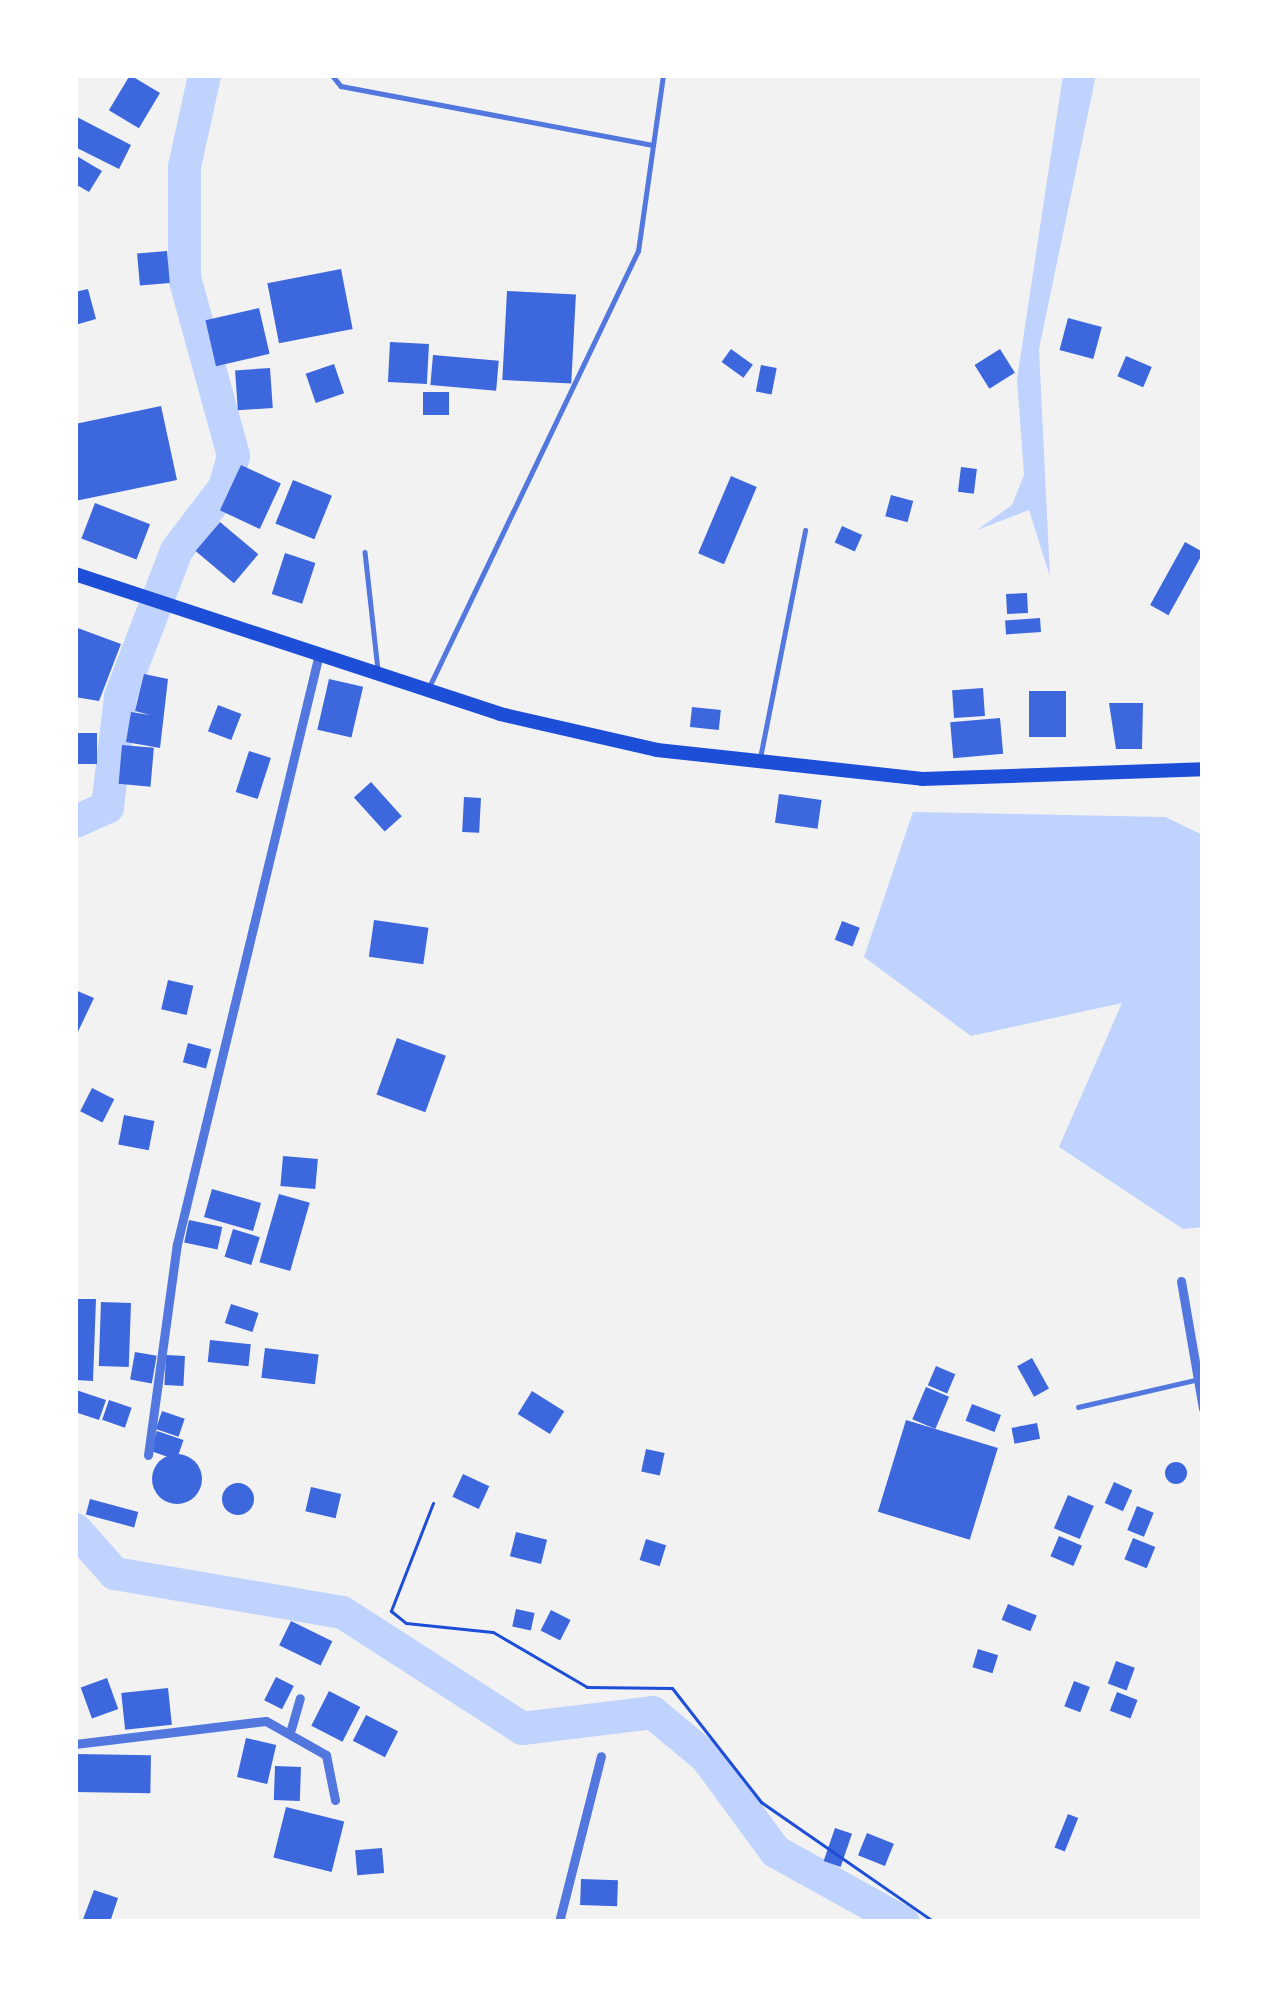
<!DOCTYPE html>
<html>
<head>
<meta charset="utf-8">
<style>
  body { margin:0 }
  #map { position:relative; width:1278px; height:1997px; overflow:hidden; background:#f2f2f2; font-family:Jost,sans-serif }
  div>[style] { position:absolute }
  .water>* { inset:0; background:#bfd3fe }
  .river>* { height:33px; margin:-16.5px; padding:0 16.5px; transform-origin:16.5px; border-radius:16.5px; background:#bfd3fe }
  .building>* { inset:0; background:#3d67dc; transform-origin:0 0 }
  .round { border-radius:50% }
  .path>* { height:3px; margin:-1.5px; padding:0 1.5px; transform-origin:1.5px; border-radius:1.5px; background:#1d4ed8 }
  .service>* { height:4.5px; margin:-2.25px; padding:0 2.25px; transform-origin:2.25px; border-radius:2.25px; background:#5277de }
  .minor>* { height:9px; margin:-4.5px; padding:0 4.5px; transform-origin:4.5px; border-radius:4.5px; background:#5277de }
  .primary>* { height:14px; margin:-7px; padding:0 7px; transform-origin:7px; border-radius:7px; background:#1d4ed8 }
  span { translate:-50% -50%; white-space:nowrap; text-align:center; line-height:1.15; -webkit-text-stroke:10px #fff; paint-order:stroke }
  .frame { position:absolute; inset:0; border:78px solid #fff; pointer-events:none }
</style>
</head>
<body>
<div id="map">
  <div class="water">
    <div style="clip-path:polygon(1063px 75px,1096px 75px,1039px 349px,1050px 577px,1029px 510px,977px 530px,1012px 505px,1024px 475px,1017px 379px)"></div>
    <div style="clip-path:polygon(913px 812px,1165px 817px,1203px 835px,1203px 1227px,1183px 1229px,1059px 1147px,1122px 1003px,971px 1036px,864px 957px)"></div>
  </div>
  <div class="river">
    <div style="left:75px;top:821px;width:35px;rotate:-24deg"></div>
    <div style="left:107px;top:807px;width:112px;rotate:-83.3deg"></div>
    <div style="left:120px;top:696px;width:156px;rotate:-69deg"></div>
    <div style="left:176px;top:550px;width:79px;rotate:-52.7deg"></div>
    <div style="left:224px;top:487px;width:33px;rotate:-74deg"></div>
    <div style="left:233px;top:455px;width:185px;rotate:-105.4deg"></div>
    <div style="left:184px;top:277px;width:111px;rotate:-90deg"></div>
    <div style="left:184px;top:166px;width:93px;rotate:-77.6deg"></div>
    <div style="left:75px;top:1529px;width:59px;rotate:48.4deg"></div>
    <div style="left:114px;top:1573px;width:231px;rotate:9.7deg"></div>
    <div style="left:342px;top:1612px;width:214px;rotate:32.8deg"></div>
    <div style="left:522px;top:1728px;width:131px;rotate:-7deg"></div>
    <div style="left:652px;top:1712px;width:70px;rotate:39.8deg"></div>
    <div style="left:706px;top:1757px;width:117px;rotate:53.7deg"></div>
    <div style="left:775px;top:1851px;width:146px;rotate:29deg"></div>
  </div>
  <div class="building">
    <div style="left:130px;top:75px;width:35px;height:41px;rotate:31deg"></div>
    <div style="clip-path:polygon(75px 116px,131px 145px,119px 169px,75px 147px)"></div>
    <div style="clip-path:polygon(75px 155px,102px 171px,89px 192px,75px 184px)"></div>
    <div style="left:167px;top:251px;width:32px;height:30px;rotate:85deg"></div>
    <div style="left:341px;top:269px;width:61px;height:75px;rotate:79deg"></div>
    <div style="clip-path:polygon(88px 289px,96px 319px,75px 325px,75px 292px)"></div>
    <div style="left:507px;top:291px;width:69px;height:89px;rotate:3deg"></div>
    <div style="left:259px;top:308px;width:47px;height:55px;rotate:77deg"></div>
    <div style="left:1068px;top:318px;width:35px;height:33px;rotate:15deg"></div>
    <div style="left:390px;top:342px;width:39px;height:40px;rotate:3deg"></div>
    <div style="left:731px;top:349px;width:27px;height:16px;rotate:36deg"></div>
    <div style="left:1000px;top:349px;width:28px;height:30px;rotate:58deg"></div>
    <div style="left:433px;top:355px;width:66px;height:30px;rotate:5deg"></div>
    <div style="left:1126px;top:356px;width:28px;height:22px;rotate:23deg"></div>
    <div style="left:334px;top:364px;width:31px;height:30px;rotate:71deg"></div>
    <div style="left:761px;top:365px;width:16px;height:27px;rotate:11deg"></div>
    <div style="left:270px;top:368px;width:40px;height:35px;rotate:86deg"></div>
    <div style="left:423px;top:392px;width:26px;height:23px"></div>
    <div style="clip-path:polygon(161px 406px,177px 480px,75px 501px,75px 424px)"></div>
    <div style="left:241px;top:465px;width:44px;height:50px;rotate:25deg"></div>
    <div style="left:961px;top:467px;width:16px;height:25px;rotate:7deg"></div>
    <div style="left:731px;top:476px;width:28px;height:84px;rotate:23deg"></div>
    <div style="left:293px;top:480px;width:42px;height:47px;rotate:22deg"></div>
    <div style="left:891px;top:495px;width:23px;height:22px;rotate:15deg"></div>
    <div style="left:95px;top:503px;width:59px;height:38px;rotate:21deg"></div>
    <div style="left:220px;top:522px;width:50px;height:38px;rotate:40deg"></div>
    <div style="left:842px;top:526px;width:22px;height:18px;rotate:24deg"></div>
    <div style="left:1185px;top:542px;width:21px;height:72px;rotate:29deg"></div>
    <div style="left:285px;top:553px;width:32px;height:43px;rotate:18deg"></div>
    <div style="left:1027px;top:593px;width:20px;height:21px;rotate:87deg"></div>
    <div style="left:1040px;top:618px;width:14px;height:35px;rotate:86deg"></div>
    <div style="clip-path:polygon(75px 627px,121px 644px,99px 701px,75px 697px)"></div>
    <div style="clip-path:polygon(144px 674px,168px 679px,160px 748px,126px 742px,131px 712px,150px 715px,135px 711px)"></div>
    <div style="left:329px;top:679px;width:35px;height:52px;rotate:13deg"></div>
    <div style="left:983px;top:688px;width:28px;height:31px;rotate:86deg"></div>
    <div style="left:1029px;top:691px;width:37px;height:46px"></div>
    <div style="clip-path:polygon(1109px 703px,1143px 703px,1142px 749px,1116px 749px)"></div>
    <div style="left:218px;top:705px;width:25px;height:28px;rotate:21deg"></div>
    <div style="left:692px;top:707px;width:29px;height:20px;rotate:6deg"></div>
    <div style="left:1000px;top:718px;width:36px;height:50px;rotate:85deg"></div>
    <div style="left:75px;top:733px;width:22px;height:31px"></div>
    <div style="left:122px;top:745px;width:32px;height:39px;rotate:5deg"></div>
    <div style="left:249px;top:751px;width:23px;height:43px;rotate:18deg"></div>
    <div style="left:371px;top:782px;width:46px;height:23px;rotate:48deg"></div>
    <div style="left:779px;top:794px;width:43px;height:29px;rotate:8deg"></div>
    <div style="left:464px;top:797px;width:17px;height:35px;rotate:3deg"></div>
    <div style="left:374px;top:920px;width:55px;height:37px;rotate:8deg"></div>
    <div style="left:842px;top:921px;width:19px;height:20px;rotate:21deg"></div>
    <div style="left:168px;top:980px;width:26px;height:30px;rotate:13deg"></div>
    <div style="clip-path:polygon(75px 990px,94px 998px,75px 1038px)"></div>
    <div style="left:397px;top:1038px;width:52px;height:60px;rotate:20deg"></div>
    <div style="left:188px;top:1043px;width:24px;height:20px;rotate:15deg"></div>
    <div style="left:92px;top:1088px;width:25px;height:26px;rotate:27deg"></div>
    <div style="left:124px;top:1115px;width:31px;height:30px;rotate:11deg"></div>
    <div style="left:283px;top:1156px;width:35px;height:30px;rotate:5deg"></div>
    <div style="left:212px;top:1189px;width:51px;height:29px;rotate:16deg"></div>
    <div style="left:279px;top:1194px;width:32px;height:71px;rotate:16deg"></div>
    <div style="left:189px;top:1220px;width:34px;height:23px;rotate:12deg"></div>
    <div style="left:233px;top:1229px;width:28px;height:29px;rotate:17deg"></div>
    <div style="clip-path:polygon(75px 1299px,96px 1299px,93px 1381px,75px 1380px)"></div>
    <div style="left:101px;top:1302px;width:30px;height:64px;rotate:2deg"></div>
    <div style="left:231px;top:1304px;width:29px;height:20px;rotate:18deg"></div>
    <div style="left:210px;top:1340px;width:41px;height:22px;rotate:6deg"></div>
    <div style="left:265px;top:1348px;width:54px;height:30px;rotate:7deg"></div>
    <div style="left:135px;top:1352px;width:22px;height:28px;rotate:10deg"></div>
    <div style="left:166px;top:1355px;width:19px;height:30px;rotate:3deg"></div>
    <div style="left:1032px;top:1358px;width:35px;height:17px;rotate:61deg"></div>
    <div style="left:936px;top:1366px;width:21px;height:21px;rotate:23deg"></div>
    <div style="left:926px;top:1387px;width:25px;height:35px;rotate:23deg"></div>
    <div style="clip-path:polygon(76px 1390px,106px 1400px,99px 1420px,75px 1412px)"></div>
    <div style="left:532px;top:1391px;width:38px;height:27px;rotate:32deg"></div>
    <div style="left:109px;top:1400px;width:24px;height:21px;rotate:19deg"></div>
    <div style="left:972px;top:1404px;width:31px;height:18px;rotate:21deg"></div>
    <div style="left:162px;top:1411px;width:24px;height:19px;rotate:19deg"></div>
    <div style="left:906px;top:1420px;width:96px;height:96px;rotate:17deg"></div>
    <div style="left:1037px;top:1423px;width:16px;height:26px;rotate:79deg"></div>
    <div style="left:157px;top:1431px;width:28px;height:21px;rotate:19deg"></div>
    <div style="left:646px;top:1449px;width:19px;height:23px;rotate:12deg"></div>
    <div class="round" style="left:152px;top:1454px;width:50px;height:50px"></div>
    <div class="round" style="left:1165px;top:1462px;width:22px;height:22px"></div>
    <div style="left:463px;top:1474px;width:29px;height:25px;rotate:25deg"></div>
    <div style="left:1114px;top:1482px;width:20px;height:23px;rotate:24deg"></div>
    <div class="round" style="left:222px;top:1483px;width:32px;height:32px"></div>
    <div style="left:311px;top:1487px;width:31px;height:25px;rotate:13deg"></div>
    <div style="left:1068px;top:1495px;width:28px;height:36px;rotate:23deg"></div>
    <div style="left:90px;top:1499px;width:50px;height:16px;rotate:15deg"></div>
    <div style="left:1137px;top:1506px;width:18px;height:26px;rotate:22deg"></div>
    <div style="left:516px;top:1532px;width:32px;height:25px;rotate:14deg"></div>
    <div style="left:1059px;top:1536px;width:25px;height:22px;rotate:23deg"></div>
    <div style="left:1133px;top:1538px;width:24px;height:23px;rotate:22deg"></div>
    <div style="left:646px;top:1539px;width:21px;height:22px;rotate:17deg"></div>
    <div style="left:1008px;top:1604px;width:31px;height:17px;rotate:22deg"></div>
    <div style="left:516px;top:1609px;width:19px;height:18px;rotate:12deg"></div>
    <div style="left:551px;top:1610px;width:22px;height:23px;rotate:27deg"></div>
    <div style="left:291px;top:1621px;width:46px;height:27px;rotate:26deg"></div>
    <div style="left:978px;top:1649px;width:21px;height:19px;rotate:17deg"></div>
    <div style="left:1116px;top:1661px;width:20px;height:24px;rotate:20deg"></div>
    <div style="left:276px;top:1677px;width:20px;height:26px;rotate:27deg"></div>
    <div style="left:107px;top:1678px;width:33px;height:28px;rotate:70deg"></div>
    <div style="left:1074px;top:1681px;width:17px;height:27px;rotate:21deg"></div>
    <div style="left:168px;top:1688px;width:37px;height:47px;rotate:84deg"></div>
    <div style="left:329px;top:1691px;width:35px;height:39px;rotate:27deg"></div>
    <div style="left:1117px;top:1692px;width:22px;height:20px;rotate:21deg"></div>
    <div style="left:366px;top:1715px;width:36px;height:29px;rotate:27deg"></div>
    <div style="left:246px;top:1738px;width:31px;height:40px;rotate:13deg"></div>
    <div style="left:76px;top:1754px;width:75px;height:38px;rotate:1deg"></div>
    <div style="left:275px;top:1766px;width:26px;height:34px;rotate:2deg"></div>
    <div style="left:286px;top:1807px;width:60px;height:52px;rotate:14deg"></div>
    <div style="left:1068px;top:1814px;width:11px;height:36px;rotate:22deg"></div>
    <div style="left:835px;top:1828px;width:18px;height:35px;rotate:19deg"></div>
    <div style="left:867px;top:1833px;width:29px;height:24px;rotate:22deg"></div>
    <div style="left:382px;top:1848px;width:25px;height:27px;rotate:85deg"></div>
    <div style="left:581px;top:1879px;width:37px;height:26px;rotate:2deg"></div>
    <div style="clip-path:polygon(94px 1890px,118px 1898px,110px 1922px,82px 1922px)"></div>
  </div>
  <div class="path">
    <div style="left:433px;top:1503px;width:116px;rotate:111.3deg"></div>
    <div style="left:391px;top:1611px;width:19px;rotate:39deg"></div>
    <div style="left:406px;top:1623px;width:87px;rotate:5.9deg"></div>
    <div style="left:493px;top:1632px;width:109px;rotate:30.3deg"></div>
    <div style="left:587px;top:1687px;width:85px;rotate:0.7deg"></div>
    <div style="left:672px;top:1688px;width:145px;rotate:52deg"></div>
    <div style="left:761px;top:1802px;width:211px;rotate:34.7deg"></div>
  </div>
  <div class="service">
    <div style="left:332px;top:75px;width:14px;rotate:51deg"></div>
    <div style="left:341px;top:86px;width:317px;rotate:10.7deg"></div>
    <div style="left:365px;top:552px;width:118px;rotate:83.7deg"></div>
    <div style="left:430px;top:685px;width:481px;rotate:-64.4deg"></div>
    <div style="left:638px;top:251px;width:178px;rotate:-81.9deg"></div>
    <div style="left:760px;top:758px;width:232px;rotate:-78.8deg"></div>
    <div style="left:1078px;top:1407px;width:120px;rotate:-13deg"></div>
  </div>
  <div class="minor">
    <div style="left:1181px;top:1281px;width:129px;rotate:80.2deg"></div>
    <div style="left:148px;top:1455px;width:213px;rotate:-82.2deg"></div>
    <div style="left:177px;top:1244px;width:607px;rotate:-76.47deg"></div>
    <div style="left:291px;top:1729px;width:32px;rotate:-74deg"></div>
    <div style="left:75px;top:1744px;width:192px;rotate:-6.9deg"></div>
    <div style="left:266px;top:1721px;width:69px;rotate:29.5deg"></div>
    <div style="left:326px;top:1755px;width:46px;rotate:78.7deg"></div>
    <div style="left:559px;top:1922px;width:171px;rotate:-75.8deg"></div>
  </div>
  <div class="primary">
    <div style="left:75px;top:574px;width:447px;rotate:18.2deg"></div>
    <div style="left:500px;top:714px;width:161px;rotate:12.9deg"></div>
    <div style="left:657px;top:750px;width:267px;rotate:6.2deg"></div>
    <div style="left:922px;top:779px;width:281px;rotate:-2deg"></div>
  </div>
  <div class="frame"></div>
</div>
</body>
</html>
